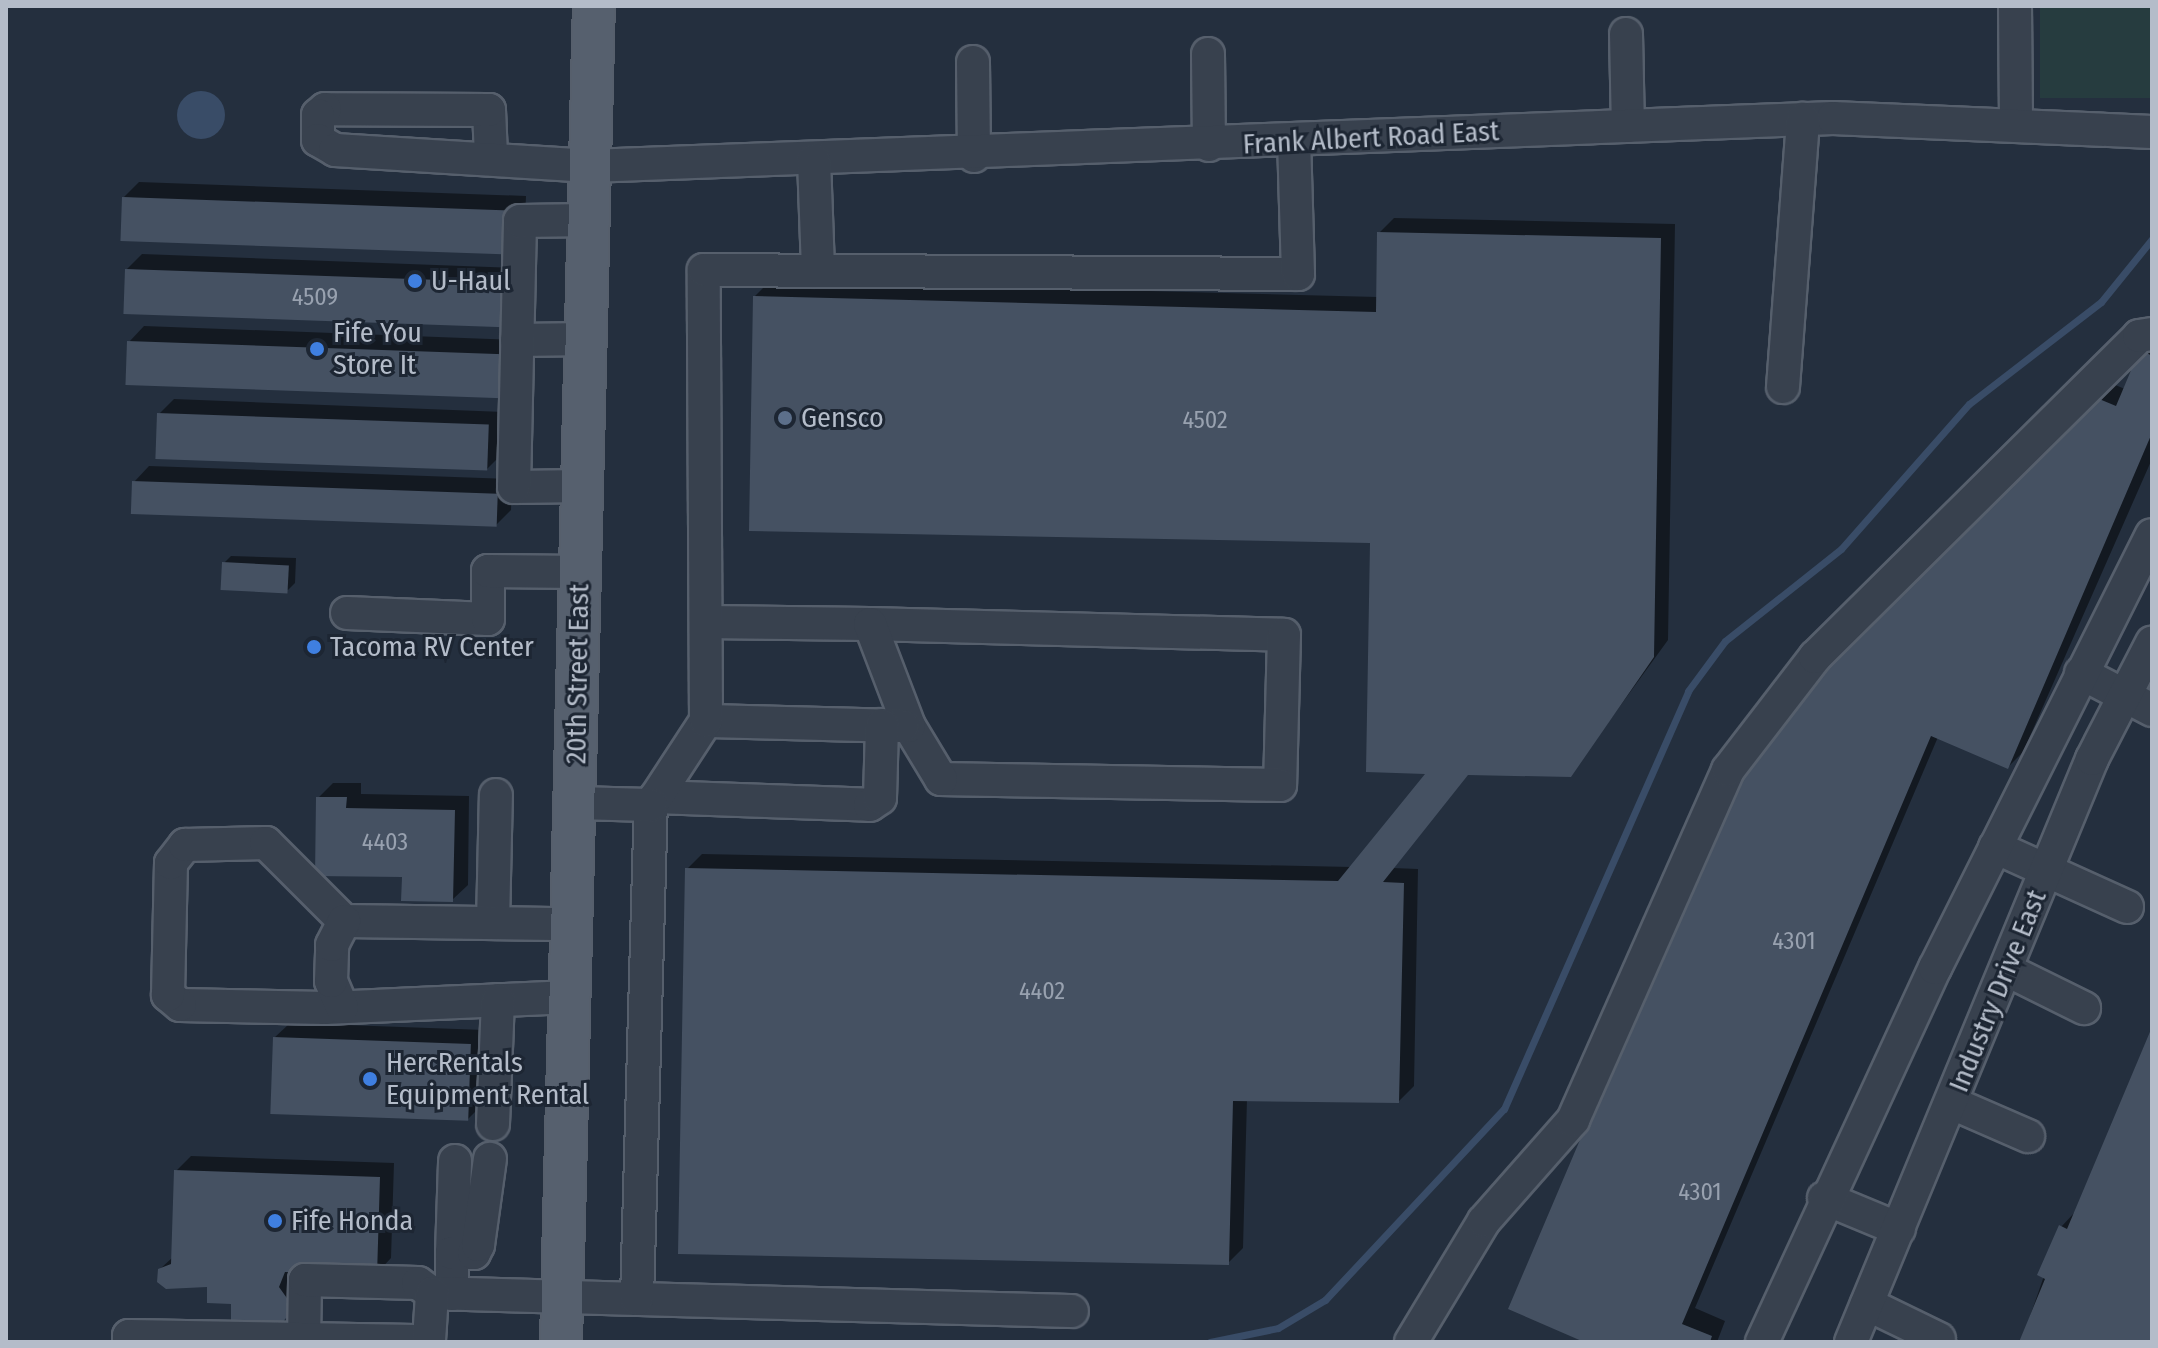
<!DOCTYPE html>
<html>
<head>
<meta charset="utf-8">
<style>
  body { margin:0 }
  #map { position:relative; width:2158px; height:1348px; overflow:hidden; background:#242f3e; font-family:"Fira Sans Condensed",sans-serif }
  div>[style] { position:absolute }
  .green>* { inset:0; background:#263c3f; transform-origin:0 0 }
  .water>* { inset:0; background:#394c67 }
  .round { border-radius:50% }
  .shadow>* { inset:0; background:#0007 }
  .stream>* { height:7px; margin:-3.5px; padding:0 3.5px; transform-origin:3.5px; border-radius:3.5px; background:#394c67 }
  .building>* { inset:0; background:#455162; transform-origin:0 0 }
  .roads { filter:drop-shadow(2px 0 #565f6c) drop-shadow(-2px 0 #565f6c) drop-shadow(0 2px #565f6c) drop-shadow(0 -2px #565f6c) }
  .minor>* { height:32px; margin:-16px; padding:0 16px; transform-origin:16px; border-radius:16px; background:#38414e }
  .major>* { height:40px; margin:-20px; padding:0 20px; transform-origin:20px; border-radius:20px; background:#56606e }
  .dots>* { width:22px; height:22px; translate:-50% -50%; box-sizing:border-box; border:4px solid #1d2633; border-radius:50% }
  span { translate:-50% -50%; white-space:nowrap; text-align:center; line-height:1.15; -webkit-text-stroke:6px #1d2633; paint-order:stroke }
  .number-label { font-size:24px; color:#98a1af }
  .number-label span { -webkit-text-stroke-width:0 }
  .street-label { font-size:28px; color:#b4bcc9 }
  .poi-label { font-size:28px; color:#b4bcc9 }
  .left { translate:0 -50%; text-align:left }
  .frame { position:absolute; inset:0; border:8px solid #b4bcc9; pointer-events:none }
</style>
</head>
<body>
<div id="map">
  <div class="green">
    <div style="left:2040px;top:6px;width:112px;height:92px"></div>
  </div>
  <div class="water">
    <div class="round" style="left:177px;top:91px;width:48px;height:48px"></div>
  </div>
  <div class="shadow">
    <div style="clip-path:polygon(139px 182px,526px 196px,524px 239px,124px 197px)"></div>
    <div style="clip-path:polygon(1394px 218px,1675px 224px,1668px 640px,1570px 775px,1468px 773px,1393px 868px,1418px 869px,1414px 1086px,1399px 1101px,1247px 1099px,1243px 1248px,1228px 1263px,687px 869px,702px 854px,1352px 867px,1426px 775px,1372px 541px,755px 296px,770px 281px,1378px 297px,1379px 233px)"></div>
    <div style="clip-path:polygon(142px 254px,520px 268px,519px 310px,127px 269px)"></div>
    <div style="clip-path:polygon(144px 326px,518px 340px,516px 382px,129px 342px)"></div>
    <div style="clip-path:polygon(2152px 340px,2152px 459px,2023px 752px,2008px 767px,1938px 737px,1695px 1308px,1725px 1321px,1717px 1342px,1589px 1342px,1510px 1308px,2108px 382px,2125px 389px)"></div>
    <div style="clip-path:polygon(174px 399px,504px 412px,502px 454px,487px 469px,159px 414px)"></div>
    <div style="clip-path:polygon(149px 466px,512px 479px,511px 510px,496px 525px,134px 482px)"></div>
    <div style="clip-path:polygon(231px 556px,296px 558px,295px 583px,288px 590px,224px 563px)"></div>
    <div style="clip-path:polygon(333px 783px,361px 783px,361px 794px,469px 796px,468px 885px,452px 900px,404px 875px,318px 798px)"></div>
    <div style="clip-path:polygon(290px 1023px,485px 1030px,482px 1105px,467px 1120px,274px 1038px)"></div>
    <div style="clip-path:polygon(2152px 1032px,2152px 1342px,2021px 1342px,2061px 1227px,2076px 1211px)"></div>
    <div style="clip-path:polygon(191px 1156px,394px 1163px,391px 1258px,376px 1274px,292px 1271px,292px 1310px,233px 1302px,209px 1285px,160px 1269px,173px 1257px,176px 1171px)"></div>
  </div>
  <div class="stream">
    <div style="left:1210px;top:1342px;width:69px;rotate:-11.6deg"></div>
    <div style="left:1278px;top:1328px;width:55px;rotate:-30.8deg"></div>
    <div style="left:1325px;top:1300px;width:262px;rotate:-46.9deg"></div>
    <div style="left:1504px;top:1109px;width:457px;rotate:-66.2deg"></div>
    <div style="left:1688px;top:691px;width:62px;rotate:-53.5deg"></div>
    <div style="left:1725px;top:641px;width:148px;rotate:-38.4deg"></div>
    <div style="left:1841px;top:549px;width:193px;rotate:-48.6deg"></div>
    <div style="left:1969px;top:404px;width:167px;rotate:-37.7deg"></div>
    <div style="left:2101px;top:302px;width:81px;rotate:-51deg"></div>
  </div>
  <div class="building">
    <div style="left:122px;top:197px;width:390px;height:44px;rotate:2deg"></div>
    <div style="clip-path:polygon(1377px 232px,1661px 238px,1654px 657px,1571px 777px,1468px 775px,1383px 882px,1404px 883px,1399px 1103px,1233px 1101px,1229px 1265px,678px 1254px,685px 868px,1338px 881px,1425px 774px,1366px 772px,1370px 543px,749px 531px,753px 296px,1376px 312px)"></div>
    <div style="left:125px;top:269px;width:381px;height:45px;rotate:2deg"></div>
    <div style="left:127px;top:341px;width:377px;height:44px;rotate:2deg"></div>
    <div style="clip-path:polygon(2140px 349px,2152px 356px,2152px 433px,2008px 769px,1931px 736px,1682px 1324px,1712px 1336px,1710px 1342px,1584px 1342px,1508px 1309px,1725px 799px,1802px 686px,2092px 396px,2116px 406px)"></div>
    <div style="left:157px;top:413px;width:332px;height:46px;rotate:2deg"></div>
    <div style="left:132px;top:481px;width:366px;height:33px;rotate:2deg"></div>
    <div style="left:222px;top:562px;width:67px;height:28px;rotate:3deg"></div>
    <div style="clip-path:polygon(316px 797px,347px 797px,346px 808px,455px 810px,453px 902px,401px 901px,402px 877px,315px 876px)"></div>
    <div style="clip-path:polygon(2152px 1027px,2152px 1342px,2019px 1342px,2045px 1279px,2037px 1275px,2059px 1225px,2067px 1229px)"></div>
    <div style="left:273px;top:1037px;width:198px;height:77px;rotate:2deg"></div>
    <div style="clip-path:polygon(174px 1170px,380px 1177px,377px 1276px,285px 1272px,279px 1287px,294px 1308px,278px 1328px,231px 1326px,231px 1304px,207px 1303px,207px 1287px,166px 1289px,157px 1282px,158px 1269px,171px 1264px)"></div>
  </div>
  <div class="roads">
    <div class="minor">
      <div style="left:2015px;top:6px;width:117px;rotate:89.5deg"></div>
      <div style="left:1626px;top:34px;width:92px;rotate:88.8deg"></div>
      <div style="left:1208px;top:54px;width:91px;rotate:89.4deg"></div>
      <div style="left:973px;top:62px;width:94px;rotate:89.4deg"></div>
      <div style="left:491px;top:156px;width:46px;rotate:-92.5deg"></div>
      <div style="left:489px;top:110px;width:164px;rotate:-179.7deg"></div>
      <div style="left:325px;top:109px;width:9px;rotate:139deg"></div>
      <div style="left:318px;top:115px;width:25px;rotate:90deg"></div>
      <div style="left:318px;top:140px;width:20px;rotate:30deg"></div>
      <div style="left:335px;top:150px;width:256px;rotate:3.6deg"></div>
      <div style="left:590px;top:166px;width:1244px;rotate:-2.21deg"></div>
      <div style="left:1833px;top:118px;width:319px;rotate:2.5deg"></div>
      <div style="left:814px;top:160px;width:111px;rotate:87.9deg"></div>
      <div style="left:517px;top:340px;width:70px;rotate:-0.8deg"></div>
      <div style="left:1783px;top:387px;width:269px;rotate:-85.7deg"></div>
      <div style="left:583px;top:486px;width:69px;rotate:179.2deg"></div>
      <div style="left:514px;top:487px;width:266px;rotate:-88.7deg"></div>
      <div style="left:520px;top:221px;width:70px;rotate:-0.8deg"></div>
      <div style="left:347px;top:613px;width:141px;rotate:2.4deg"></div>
      <div style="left:488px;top:619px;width:48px;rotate:-90deg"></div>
      <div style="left:488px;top:571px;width:93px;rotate:0.6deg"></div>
      <div style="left:706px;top:622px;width:164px;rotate:0.7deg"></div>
      <div style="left:870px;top:624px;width:414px;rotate:1.5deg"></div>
      <div style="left:1284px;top:635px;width:150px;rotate:91.5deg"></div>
      <div style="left:1280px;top:785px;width:339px;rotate:-179deg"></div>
      <div style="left:941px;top:779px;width:62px;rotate:-121.1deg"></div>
      <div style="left:909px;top:726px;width:109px;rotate:-110.9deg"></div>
      <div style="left:2081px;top:673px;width:80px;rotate:27.5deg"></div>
      <div style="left:706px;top:721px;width:197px;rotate:1.5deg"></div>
      <div style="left:656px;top:797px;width:214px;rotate:2.1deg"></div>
      <div style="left:870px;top:805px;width:12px;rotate:-35deg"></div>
      <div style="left:880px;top:798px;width:73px;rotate:-88.4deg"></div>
      <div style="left:651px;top:805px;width:100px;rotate:-56.8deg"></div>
      <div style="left:706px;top:721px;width:451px;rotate:-90.3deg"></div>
      <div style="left:704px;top:270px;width:594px;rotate:0.39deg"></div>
      <div style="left:1298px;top:274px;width:133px;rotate:-91.7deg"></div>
      <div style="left:1995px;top:847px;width:145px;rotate:24.4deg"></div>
      <div style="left:493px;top:923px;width:128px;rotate:-88.7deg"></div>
      <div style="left:2007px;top:970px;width:86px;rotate:26.3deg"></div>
      <div style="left:570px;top:997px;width:245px;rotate:177.4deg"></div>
      <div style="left:325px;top:1008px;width:145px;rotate:-178.8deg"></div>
      <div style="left:180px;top:1005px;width:16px;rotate:-140deg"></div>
      <div style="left:168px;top:995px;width:132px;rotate:-88.7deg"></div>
      <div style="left:171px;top:863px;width:23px;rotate:-52deg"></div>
      <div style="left:185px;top:845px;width:81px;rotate:-1.4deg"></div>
      <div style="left:266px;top:843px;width:110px;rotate:45deg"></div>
      <div style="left:344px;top:921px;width:228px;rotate:0.8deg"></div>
      <div style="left:342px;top:1007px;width:28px;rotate:-113deg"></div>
      <div style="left:331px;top:981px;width:36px;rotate:-88deg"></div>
      <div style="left:332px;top:945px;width:27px;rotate:-63deg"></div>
      <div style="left:1952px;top:1103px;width:83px;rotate:23.5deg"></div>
      <div style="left:493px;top:1124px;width:124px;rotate:-87.7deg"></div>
      <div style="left:1824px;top:1198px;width:81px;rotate:22.5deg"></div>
      <div style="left:452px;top:1253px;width:92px;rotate:-88.1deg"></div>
      <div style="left:452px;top:1294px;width:41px;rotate:-90deg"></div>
      <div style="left:452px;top:1253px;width:22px"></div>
      <div style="left:474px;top:1253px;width:9px;rotate:-63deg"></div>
      <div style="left:478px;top:1245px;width:87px;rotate:-82.1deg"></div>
      <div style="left:637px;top:1299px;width:435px;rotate:1.6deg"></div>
      <div style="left:1867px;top:1304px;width:80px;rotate:25.9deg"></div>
      <div style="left:304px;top:1339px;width:59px;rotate:-89deg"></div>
      <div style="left:305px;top:1280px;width:113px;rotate:1.5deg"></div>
      <div style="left:418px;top:1283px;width:17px;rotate:36deg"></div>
      <div style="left:432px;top:1293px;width:205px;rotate:1.7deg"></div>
      <div style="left:637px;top:1299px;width:494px;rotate:-88.4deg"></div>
      <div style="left:651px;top:805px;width:76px;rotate:-178.5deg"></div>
      <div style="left:129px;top:1342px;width:6px;rotate:-90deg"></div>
      <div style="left:129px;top:1336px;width:300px;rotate:1deg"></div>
      <div style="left:429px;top:1341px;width:48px;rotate:-86.4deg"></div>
      <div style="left:1411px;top:1342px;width:141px;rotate:-58.9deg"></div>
      <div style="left:1484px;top:1221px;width:135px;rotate:-48.6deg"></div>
      <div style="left:1573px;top:1120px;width:383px;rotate:-66.1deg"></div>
      <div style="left:1728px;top:770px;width:143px;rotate:-52.4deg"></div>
      <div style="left:1815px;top:657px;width:456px;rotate:-44.7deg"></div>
      <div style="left:2139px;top:336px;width:13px;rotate:-9deg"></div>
      <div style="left:1762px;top:1342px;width:412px;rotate:-65.2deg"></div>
      <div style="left:1935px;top:968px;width:484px;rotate:-63.4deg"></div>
      <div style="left:1851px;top:1342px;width:631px;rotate:-67.54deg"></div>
      <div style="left:2092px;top:759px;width:131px;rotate:-62.7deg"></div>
    </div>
    <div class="major">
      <div style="left:561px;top:1342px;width:1336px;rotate:-88.59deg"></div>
    </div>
  </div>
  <div class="dots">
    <div style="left:415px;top:281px;background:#3f7fe0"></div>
    <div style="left:317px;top:349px;background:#3f7fe0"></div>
    <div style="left:785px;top:418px;background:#5c6f8a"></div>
    <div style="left:314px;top:647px;background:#3f7fe0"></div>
    <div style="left:370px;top:1079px;background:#3f7fe0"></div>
    <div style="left:275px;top:1221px;background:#3f7fe0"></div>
  </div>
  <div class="number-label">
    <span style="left:315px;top:298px">4509</span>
    <span style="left:1205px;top:421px">4502</span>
    <span style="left:385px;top:843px">4403</span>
    <span style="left:1794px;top:942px">4301</span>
    <span style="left:1042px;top:992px">4402</span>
    <span style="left:1700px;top:1193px">4301</span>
  </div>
  <div class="street-label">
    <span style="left:1371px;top:138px;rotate:-3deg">Frank Albert Road East</span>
    <span style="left:578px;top:674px;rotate:-89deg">20th Street East</span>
    <span style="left:1998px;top:991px;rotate:-68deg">Industry Drive East</span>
  </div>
  <div class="poi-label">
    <span class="left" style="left:431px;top:281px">U-Haul</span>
    <span class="left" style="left:333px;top:349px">Fife You<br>Store It</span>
    <span class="left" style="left:801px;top:418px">Gensco</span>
    <span class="left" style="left:330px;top:647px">Tacoma RV Center</span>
    <span class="left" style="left:386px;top:1079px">HercRentals<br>Equipment Rental</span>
    <span class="left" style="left:291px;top:1221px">Fife Honda</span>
  </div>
  <div class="frame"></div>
</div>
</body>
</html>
